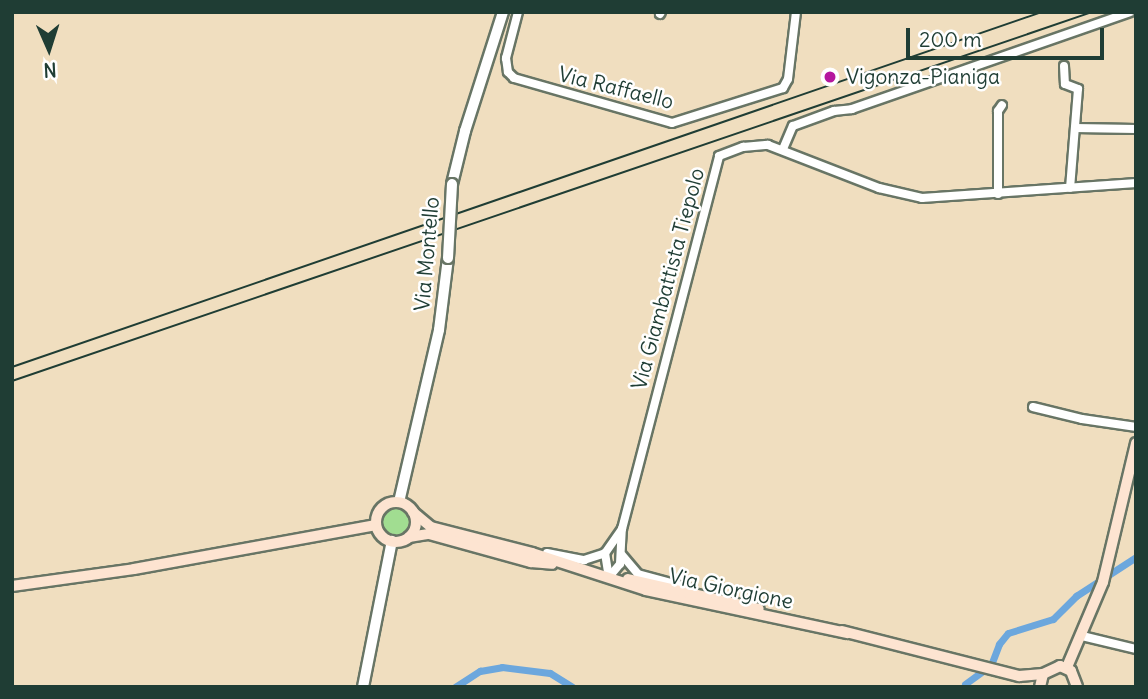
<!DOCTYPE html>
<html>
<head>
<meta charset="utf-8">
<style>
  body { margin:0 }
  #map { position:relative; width:1148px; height:699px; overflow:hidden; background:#f0debf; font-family:Delius,sans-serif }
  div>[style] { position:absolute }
  .green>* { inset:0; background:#a1dd91 }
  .round { border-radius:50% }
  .canal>* { height:7px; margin:-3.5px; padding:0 3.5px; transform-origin:3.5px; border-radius:3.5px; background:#6ca7dd }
  .roads { filter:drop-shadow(2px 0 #687565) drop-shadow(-2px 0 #687565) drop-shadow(0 2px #687565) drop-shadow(0 -2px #687565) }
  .minor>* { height:8px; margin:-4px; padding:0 4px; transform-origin:4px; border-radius:4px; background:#fff }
  .tertiary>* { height:10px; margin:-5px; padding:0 5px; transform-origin:5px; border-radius:5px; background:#fff }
  .secondary>* { height:10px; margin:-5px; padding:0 5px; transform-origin:5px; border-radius:5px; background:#fde4d1 }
  .secondary>.ring { margin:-5px; padding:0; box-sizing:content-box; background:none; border:10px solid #fde4d1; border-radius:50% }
  .rail>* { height:2px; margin:-1px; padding:0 1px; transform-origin:1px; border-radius:1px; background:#1f3d34 }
  .bridges { filter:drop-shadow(2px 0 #687565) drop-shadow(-2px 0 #687565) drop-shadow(0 2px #687565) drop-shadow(0 -2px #687565) }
  .tertiary-bridge>* { height:10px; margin:-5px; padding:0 5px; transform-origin:5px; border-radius:5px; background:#fff }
  .dots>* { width:19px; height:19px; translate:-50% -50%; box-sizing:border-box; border:4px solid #fff; border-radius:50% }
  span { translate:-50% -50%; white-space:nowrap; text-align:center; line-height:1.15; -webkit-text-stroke:5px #fff; paint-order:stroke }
  .poi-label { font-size:21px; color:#1f3d34 }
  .left { translate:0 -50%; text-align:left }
  .street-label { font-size:21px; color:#1f3d34 }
  .frame { position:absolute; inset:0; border:14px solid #1f3d34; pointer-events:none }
  .north { position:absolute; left:14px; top:14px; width:70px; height:70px; -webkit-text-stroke:5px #fff; paint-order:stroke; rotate:177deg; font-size:19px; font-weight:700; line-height:28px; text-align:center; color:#1f3d34 }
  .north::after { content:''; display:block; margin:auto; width:24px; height:32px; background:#1f3d34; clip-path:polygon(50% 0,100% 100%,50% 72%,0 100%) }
  .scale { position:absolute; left:906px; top:28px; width:198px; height:32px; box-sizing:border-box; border:4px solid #1f3d34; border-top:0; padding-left:9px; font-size:21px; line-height:24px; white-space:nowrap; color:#1f3d34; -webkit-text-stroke:5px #fff; paint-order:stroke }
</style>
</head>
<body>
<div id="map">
  <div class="green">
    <div class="round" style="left:381px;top:507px;width:28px;height:28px"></div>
  </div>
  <div class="canal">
    <div style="left:965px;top:684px;width:32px;rotate:-36deg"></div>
    <div style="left:991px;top:665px;width:22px;rotate:-69deg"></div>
    <div style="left:999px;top:644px;width:14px;rotate:-51deg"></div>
    <div style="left:1008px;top:633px;width:47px;rotate:-17.3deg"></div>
    <div style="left:1053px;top:619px;width:33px;rotate:-45deg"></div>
    <div style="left:1076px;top:596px;width:72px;rotate:-33deg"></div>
    <div style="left:455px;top:687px;width:30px;rotate:-33deg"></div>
    <div style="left:480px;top:671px;width:22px;rotate:-10deg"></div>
    <div style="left:502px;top:667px;width:48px;rotate:7.1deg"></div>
    <div style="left:550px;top:673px;width:26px;rotate:32deg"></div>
  </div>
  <div class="roads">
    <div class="minor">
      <div style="left:518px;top:12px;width:48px;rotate:104.6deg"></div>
      <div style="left:506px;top:58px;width:14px;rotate:82deg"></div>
      <div style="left:508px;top:72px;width:8px;rotate:45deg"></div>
      <div style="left:514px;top:78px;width:164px;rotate:15.9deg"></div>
      <div style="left:672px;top:123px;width:116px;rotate:-17.5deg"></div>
      <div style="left:783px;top:88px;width:10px;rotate:-61deg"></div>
      <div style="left:788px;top:79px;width:67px;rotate:-83.2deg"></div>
      <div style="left:660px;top:14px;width:2px;rotate:-63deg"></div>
      <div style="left:1064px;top:66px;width:18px;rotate:87deg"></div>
      <div style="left:1065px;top:84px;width:14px;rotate:21deg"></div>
      <div style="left:1078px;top:89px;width:99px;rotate:94.6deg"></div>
      <div style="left:1075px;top:128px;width:61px;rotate:0.9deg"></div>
      <div style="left:783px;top:149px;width:25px;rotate:-67deg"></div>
      <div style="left:793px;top:126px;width:44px;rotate:-20.1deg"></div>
      <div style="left:834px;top:111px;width:18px;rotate:-6deg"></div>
      <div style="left:852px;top:109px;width:294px;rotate:-19.2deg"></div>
      <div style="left:998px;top:194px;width:83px;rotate:-90deg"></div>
      <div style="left:998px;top:111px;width:7px;rotate:-56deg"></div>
      <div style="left:1033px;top:407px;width:50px;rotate:13.8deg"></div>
      <div style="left:1082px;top:419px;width:55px;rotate:8.4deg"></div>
      <div style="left:622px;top:529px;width:29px;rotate:125deg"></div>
      <div style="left:605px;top:553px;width:24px;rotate:81deg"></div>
      <div style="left:609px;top:577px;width:17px;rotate:-50deg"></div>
      <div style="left:620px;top:564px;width:35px;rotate:-87deg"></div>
      <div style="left:622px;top:529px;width:385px;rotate:-75.4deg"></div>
      <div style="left:719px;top:156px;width:26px;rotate:-21deg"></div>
      <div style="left:743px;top:147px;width:25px;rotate:-5deg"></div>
      <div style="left:768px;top:145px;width:119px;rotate:21.2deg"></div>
      <div style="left:879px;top:188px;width:44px;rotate:13.1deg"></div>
      <div style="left:922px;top:198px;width:215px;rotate:-4deg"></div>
      <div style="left:547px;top:553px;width:38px;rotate:11deg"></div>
      <div style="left:584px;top:560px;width:22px;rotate:-18deg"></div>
      <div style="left:622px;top:555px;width:25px;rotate:50deg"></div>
      <div style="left:638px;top:574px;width:50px;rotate:15.2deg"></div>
      <div style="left:1082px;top:636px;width:56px;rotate:13.5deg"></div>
    </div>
    <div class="tertiary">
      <div style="left:452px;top:184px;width:55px;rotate:-76.2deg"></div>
      <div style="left:465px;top:131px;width:125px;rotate:-72.3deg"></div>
      <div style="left:399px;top:502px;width:177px;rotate:-76.9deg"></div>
      <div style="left:439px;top:330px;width:73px;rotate:-82.9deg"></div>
      <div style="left:363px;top:687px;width:149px;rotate:-78.8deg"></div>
    </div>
    <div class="secondary">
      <div class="ring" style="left:376px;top:502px;width:30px;height:30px"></div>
      <div style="left:413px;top:512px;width:23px;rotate:40deg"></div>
      <div style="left:431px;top:527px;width:104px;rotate:14.4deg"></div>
      <div style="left:532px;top:553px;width:120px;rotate:18deg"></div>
      <div style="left:646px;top:590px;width:206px;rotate:12.1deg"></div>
      <div style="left:409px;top:537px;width:20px;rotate:-9deg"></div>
      <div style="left:429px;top:534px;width:106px;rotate:15.4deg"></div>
      <div style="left:531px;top:562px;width:21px;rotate:5deg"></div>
      <div style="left:628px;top:579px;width:134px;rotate:12.9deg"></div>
      <div style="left:12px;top:586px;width:123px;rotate:-7.9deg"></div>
      <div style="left:134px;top:569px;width:246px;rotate:-10.3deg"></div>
      <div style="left:842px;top:631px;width:183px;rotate:14.3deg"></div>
      <div style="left:1019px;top:676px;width:24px;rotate:-5deg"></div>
      <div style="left:1067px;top:667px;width:92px;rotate:-67deg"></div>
      <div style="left:1103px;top:582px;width:143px;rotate:-76.6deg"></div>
      <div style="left:1040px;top:687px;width:13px;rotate:-77deg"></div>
      <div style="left:1043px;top:674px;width:19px;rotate:-25deg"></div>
      <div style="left:1060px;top:666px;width:12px;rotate:24deg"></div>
      <div style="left:1071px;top:671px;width:17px;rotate:69deg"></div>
    </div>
  </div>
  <div class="rail">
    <div style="left:12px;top:367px;width:1089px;rotate:-19.02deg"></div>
    <div style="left:12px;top:381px;width:1141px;rotate:-18.86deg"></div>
  </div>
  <div class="bridges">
    <div class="tertiary-bridge">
      <div style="left:448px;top:258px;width:74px;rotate:-86.9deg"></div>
    </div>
  </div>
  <div class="dots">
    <div style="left:830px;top:77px;background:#b5179e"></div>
  </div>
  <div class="poi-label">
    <span class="left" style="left:846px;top:77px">Vigonza-Pianiga</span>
  </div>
  <div class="street-label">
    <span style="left:616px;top:88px;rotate:14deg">Via Raffaello</span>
    <span style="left:427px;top:254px;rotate:-85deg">Via Montello</span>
    <span style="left:668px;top:279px;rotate:-75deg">Via Giambattista Tiepolo</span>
    <span style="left:731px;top:589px;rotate:12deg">Via Giorgione</span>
  </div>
  <div class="frame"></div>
  <div class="north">N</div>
  <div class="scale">200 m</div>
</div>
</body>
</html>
